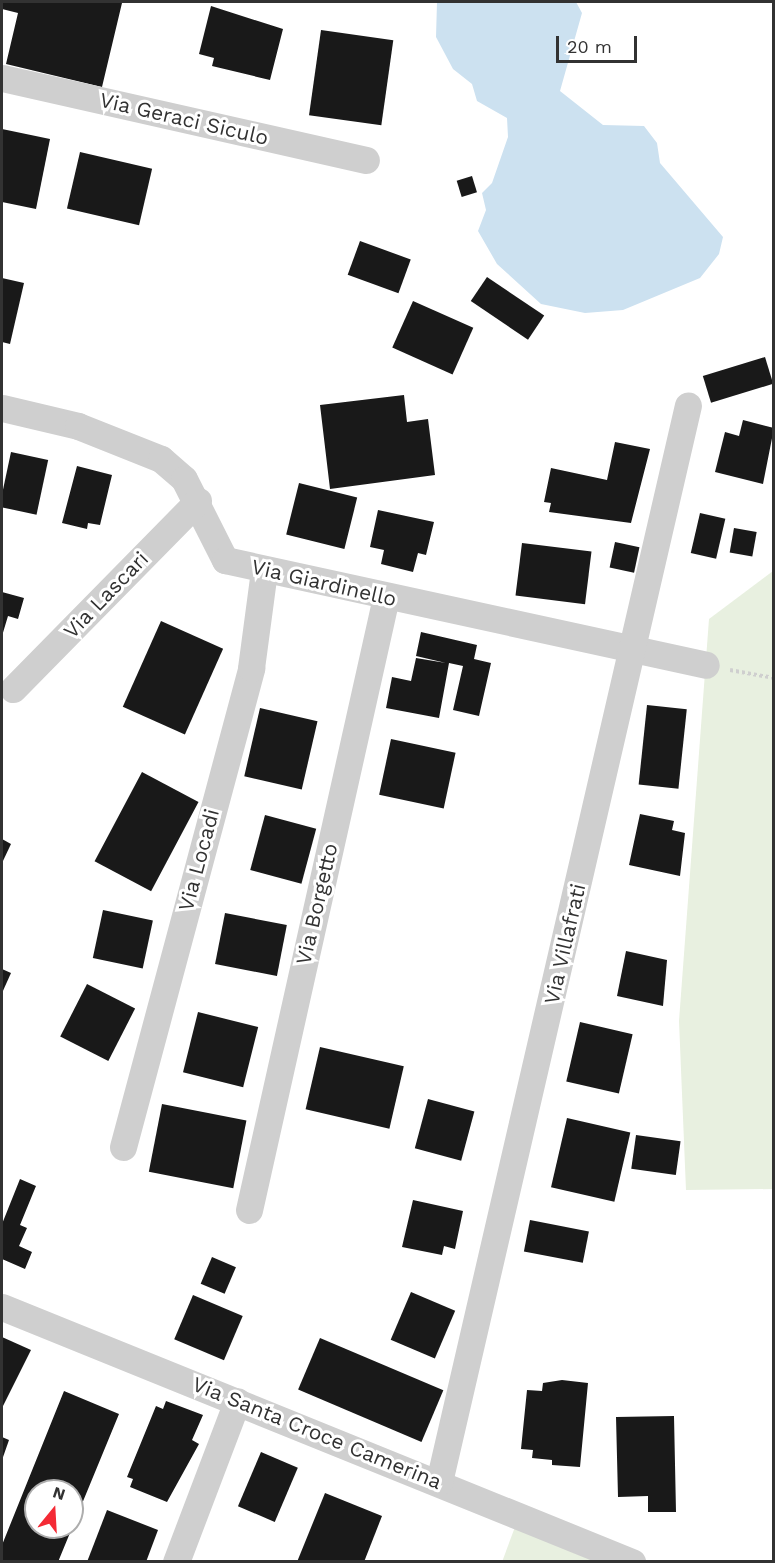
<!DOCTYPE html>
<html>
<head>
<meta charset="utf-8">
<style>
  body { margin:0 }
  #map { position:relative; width:775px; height:1563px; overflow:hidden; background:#fff; font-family:"Work Sans",sans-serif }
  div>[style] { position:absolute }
  .green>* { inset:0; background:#e8f0e0 }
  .water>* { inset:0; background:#cce1f0 }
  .building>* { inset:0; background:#191919; transform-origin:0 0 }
  .path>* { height:4px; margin-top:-2px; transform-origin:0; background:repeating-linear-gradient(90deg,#cfcfcf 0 3px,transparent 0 6px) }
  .minor>* { height:27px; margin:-13.5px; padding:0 13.5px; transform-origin:13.5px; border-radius:13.5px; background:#cfcfcf }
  span { translate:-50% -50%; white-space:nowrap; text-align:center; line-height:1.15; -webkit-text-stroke:6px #fff; paint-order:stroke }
  .street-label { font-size:21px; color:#323232 }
  .frame { position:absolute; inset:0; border:3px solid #323232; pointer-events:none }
  .north { position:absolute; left:24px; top:1479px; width:60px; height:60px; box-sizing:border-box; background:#fff; border:2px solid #adadad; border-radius:50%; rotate:18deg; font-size:16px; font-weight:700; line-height:24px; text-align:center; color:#323232 }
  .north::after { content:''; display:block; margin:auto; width:21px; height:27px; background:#f42a35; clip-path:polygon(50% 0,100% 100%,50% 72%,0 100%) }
  .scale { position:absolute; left:556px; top:36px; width:81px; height:27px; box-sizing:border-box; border:3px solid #323232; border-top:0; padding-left:8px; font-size:18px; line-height:21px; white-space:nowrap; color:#323232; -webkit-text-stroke:4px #fff; paint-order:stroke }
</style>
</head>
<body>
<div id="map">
  <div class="green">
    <div style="clip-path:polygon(773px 571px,773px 1189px,686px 1190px,679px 1021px,709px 619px)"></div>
    <div style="clip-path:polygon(515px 1527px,608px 1562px,502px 1562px)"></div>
  </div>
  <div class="water">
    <div style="clip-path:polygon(437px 2px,576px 2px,582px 13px,560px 91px,603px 125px,644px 126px,657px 143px,660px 163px,723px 237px,719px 254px,700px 278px,623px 310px,585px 313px,541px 304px,497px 264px,478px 231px,486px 210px,482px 193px,492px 183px,508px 137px,507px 118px,477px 101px,472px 84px,453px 69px,436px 37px)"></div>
  </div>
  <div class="building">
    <div style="clip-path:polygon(2px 2px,122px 3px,102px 87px,6px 64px,18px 13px,2px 9px)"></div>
    <div style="clip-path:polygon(211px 6px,283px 29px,270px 80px,212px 66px,214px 58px,199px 54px)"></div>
    <div style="left:321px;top:30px;width:73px;height:86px;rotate:8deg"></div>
    <div style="clip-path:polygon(2px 129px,50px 139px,36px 209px,2px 202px)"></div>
    <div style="left:80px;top:152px;width:74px;height:58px;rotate:13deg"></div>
    <div style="left:472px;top:176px;width:17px;height:16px;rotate:73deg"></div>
    <div style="left:360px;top:241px;width:54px;height:36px;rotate:20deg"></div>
    <div style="left:487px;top:277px;width:69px;height:29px;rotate:34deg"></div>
    <div style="clip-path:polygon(2px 278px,24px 283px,10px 344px,2px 342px)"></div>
    <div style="left:413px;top:301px;width:66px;height:51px;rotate:24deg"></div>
    <div style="left:765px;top:357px;width:28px;height:65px;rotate:73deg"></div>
    <div style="clip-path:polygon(404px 395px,407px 422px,428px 419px,435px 475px,330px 489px,320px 405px)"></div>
    <div style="clip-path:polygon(743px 420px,774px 428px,763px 484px,715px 472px,725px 432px,739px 436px)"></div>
    <div style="clip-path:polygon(615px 442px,650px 449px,631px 523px,549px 512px,551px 503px,544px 502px,551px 468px,607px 480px)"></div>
    <div style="left:11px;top:452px;width:38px;height:56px;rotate:12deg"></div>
    <div style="clip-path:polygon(77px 466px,112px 475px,100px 525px,88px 523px,87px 529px,62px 523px)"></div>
    <div style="left:299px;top:483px;width:60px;height:53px;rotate:14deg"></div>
    <div style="clip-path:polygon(378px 510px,434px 522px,426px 555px,418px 553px,413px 572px,381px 564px,384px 550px,370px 547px)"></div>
    <div style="left:700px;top:513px;width:26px;height:41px;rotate:13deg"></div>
    <div style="left:734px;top:528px;width:23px;height:25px;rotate:10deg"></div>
    <div style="left:615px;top:542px;width:25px;height:26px;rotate:12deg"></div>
    <div style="left:522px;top:543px;width:70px;height:53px;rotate:7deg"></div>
    <div style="clip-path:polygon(2px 592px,24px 598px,18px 619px,8px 616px,2px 636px)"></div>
    <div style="left:161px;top:621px;width:68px;height:94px;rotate:24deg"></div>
    <div style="clip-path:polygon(421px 632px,477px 645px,474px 659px,491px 663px,479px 716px,453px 710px,463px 666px,449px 663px,439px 718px,386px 708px,392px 677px,411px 681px,416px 658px,446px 663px,416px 656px)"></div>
    <div style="left:647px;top:705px;width:40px;height:80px;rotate:6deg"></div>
    <div style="left:260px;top:708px;width:59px;height:70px;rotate:13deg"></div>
    <div style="left:391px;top:739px;width:66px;height:57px;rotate:12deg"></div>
    <div style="left:142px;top:772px;width:64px;height:101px;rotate:28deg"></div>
    <div style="clip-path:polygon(640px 814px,674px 821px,672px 830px,685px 833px,680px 876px,629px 865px)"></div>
    <div style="left:265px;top:815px;width:53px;height:57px;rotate:15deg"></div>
    <div style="clip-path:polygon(2px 839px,11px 844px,2px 863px)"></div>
    <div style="left:103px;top:910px;width:51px;height:49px;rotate:12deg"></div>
    <div style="left:225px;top:913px;width:63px;height:52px;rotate:11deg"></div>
    <div style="clip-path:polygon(626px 951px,667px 960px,663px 1006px,617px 996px)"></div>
    <div style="clip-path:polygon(2px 969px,11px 973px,2px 993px)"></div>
    <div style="left:87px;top:984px;width:54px;height:59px;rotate:27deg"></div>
    <div style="left:198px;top:1012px;width:62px;height:62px;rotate:14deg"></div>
    <div style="left:580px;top:1022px;width:54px;height:61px;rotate:13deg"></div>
    <div style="left:320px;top:1047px;width:86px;height:64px;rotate:13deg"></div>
    <div style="left:428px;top:1099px;width:48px;height:51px;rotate:15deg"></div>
    <div style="left:162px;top:1104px;width:86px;height:69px;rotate:11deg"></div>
    <div style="left:567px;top:1118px;width:65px;height:71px;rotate:13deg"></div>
    <div style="left:636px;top:1135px;width:45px;height:34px;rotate:8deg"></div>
    <div style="clip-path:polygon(20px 1179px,36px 1186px,20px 1225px,27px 1228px,19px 1246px,32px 1252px,25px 1269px,2px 1259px,2px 1224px)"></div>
    <div style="clip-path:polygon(413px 1200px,463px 1211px,455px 1249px,444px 1246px,442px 1255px,402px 1247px)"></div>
    <div style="left:530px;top:1220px;width:60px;height:32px;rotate:11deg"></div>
    <div style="left:212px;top:1257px;width:26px;height:29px;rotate:23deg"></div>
    <div style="left:411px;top:1292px;width:48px;height:52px;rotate:23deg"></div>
    <div style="left:193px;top:1295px;width:54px;height:48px;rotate:23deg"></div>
    <div style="clip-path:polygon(2px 1337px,31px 1350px,2px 1408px)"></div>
    <div style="left:320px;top:1338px;width:134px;height:56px;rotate:23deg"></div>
    <div style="clip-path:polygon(562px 1380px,588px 1383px,580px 1467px,552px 1465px,552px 1460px,532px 1458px,533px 1450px,521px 1449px,527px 1390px,542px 1391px,543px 1383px)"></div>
    <div style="clip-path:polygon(evenodd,64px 1391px,119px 1414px,58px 1562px,2px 1562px,2px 1545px,64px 1391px,36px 1491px,72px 1491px,72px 1527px,36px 1527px,36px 1491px)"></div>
    <div style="clip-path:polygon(166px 1401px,203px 1415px,192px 1440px,199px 1444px,167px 1502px,130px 1487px,133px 1479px,127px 1477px,156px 1406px,163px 1409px)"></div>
    <div style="clip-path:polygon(674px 1416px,676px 1512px,648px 1512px,648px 1496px,618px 1497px,616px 1417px)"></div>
    <div style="clip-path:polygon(2px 1437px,9px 1440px,2px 1460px)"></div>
    <div style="left:261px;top:1452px;width:40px;height:59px;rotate:23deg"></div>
    <div style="clip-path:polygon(325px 1493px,382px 1516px,364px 1562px,297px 1562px)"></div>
    <div style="clip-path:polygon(107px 1510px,158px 1530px,146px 1562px,87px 1562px)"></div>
  </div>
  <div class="path">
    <div style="left:730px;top:670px;width:45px;rotate:10.3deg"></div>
  </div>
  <div class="minor">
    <div style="left:2px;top:78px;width:373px;rotate:12.7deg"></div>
    <div style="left:2px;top:408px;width:78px;rotate:13.3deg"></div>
    <div style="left:78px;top:426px;width:89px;rotate:21.7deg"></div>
    <div style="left:161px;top:459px;width:30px;rotate:41deg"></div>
    <div style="left:184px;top:479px;width:91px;rotate:63.2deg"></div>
    <div style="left:225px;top:560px;width:492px;rotate:12.3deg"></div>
    <div style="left:13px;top:689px;width:264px;rotate:-45.5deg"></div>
    <div style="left:123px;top:1147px;width:496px;rotate:-75deg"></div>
    <div style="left:251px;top:668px;width:98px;rotate:-82.4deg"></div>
    <div style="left:249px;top:1210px;width:628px;rotate:-77.4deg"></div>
    <div style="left:2px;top:1307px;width:680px;rotate:22.04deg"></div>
    <div style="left:439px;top:1482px;width:1105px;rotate:-76.98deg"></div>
    <div style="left:176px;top:1562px;width:172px;rotate:-69.2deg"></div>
  </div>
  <div class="street-label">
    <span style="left:184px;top:119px;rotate:13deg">Via Geraci Siculo</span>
    <span style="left:324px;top:583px;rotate:13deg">Via Giardinello</span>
    <span style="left:106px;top:595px;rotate:-46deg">Via Lascari</span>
    <span style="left:199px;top:860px;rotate:-75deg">Via Locadi</span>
    <span style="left:317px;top:904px;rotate:-77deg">Via Borgetto</span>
    <span style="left:565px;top:944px;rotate:-77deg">Via Villafrati</span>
    <span style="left:317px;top:1433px;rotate:22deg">Via Santa Croce Camerina</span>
  </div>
  <div class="frame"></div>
  <div class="north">N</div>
  <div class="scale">20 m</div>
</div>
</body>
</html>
